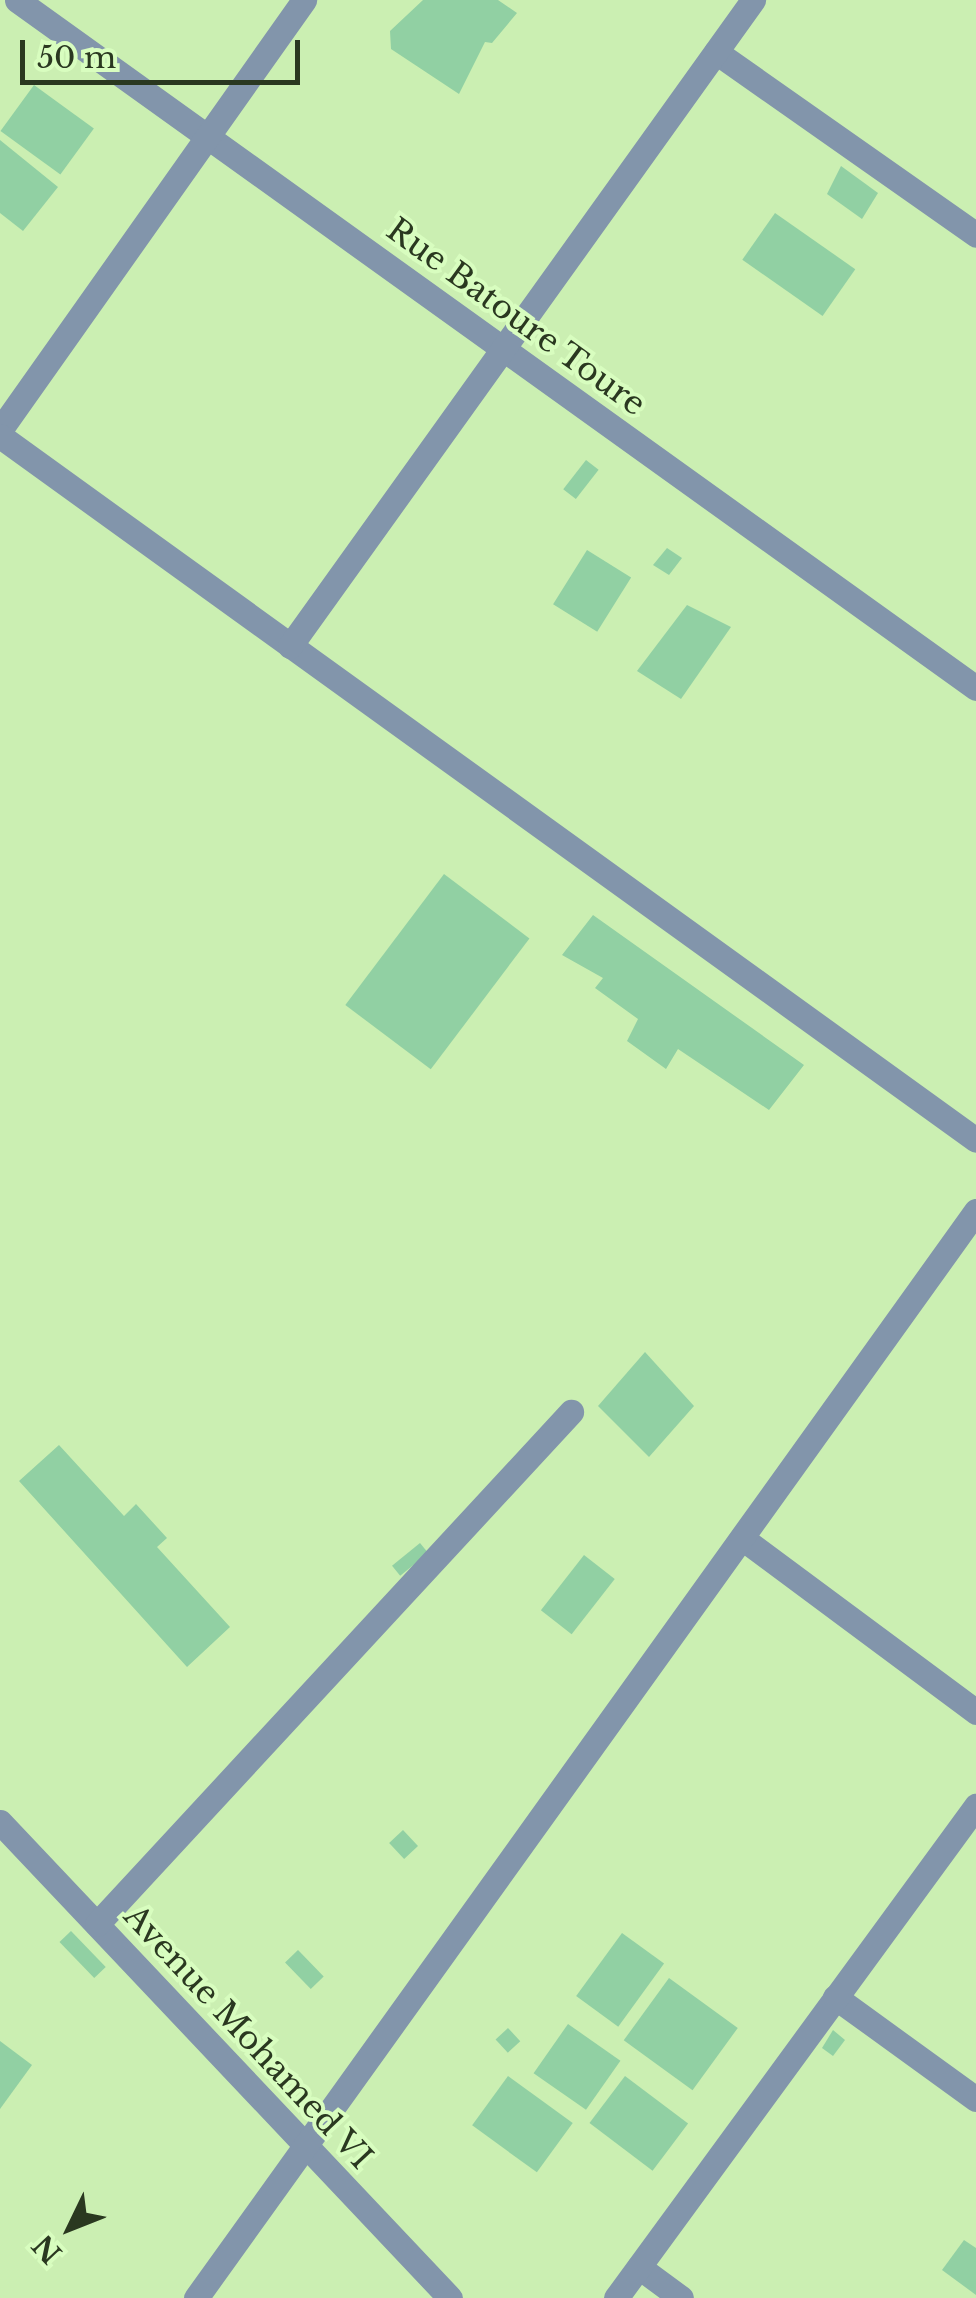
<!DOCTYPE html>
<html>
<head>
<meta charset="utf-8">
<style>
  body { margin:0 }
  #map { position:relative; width:976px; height:2298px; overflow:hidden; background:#cbefb2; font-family:"Libre Baskerville",serif }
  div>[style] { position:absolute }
  .building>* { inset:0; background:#91d0a3; transform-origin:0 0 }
  .minor>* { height:25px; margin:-12.5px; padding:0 12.5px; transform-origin:12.5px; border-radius:12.5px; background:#8295ab }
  span { translate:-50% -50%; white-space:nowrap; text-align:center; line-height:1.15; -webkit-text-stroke:8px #d8fdbf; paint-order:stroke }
  .street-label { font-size:32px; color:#2a3820 }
  .north { position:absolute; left:20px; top:2178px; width:100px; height:100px; -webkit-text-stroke:8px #d8fdbf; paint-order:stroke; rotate:227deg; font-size:28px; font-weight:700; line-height:40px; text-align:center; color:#2a3820 }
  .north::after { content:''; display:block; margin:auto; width:35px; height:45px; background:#2a3820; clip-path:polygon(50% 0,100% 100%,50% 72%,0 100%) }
  .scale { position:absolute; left:20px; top:40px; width:280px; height:45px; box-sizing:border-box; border:5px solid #2a3820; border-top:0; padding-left:12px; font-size:30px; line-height:35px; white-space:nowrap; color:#2a3820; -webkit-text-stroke:8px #d8fdbf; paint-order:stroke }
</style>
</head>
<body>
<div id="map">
  <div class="building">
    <div style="clip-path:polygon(423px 0,498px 0,517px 13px,492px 43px,485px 42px,459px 94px,391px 49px,390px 31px)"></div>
    <div style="left:34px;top:85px;width:74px;height:57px;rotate:36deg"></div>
    <div style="clip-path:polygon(0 140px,58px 187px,23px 231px,0 213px)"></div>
    <div style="clip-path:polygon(841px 166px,878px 193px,862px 219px,827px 194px)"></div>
    <div style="left:775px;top:213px;width:98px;height:57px;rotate:35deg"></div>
    <div style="left:586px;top:460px;width:16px;height:37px;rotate:38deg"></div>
    <div style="clip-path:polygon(667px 548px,682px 558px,669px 575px,653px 565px)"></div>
    <div style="left:587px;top:550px;width:52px;height:64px;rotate:32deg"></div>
    <div style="clip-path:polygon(687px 605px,731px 627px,681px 699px,637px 671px)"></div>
    <div style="left:444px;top:874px;width:107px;height:164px;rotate:37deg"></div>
    <div style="clip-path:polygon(593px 915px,804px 1065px,769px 1110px,678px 1049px,666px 1069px,627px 1041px,638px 1019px,595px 988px,603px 978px,562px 955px)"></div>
    <div style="clip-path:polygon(645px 1352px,694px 1406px,649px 1457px,598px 1406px)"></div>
    <div style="clip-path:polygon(59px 1445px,124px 1516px,136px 1504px,167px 1538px,157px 1547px,230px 1627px,187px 1667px,19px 1481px)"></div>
    <div style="left:420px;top:1543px;width:13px;height:36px;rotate:51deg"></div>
    <div style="left:584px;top:1555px;width:39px;height:70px;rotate:38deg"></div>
    <div style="left:403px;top:1830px;width:22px;height:19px;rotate:47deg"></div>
    <div style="left:71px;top:1931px;width:50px;height:16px;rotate:46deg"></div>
    <div style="left:622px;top:1933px;width:52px;height:78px;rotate:36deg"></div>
    <div style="left:298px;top:1950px;width:37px;height:18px;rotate:46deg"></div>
    <div style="left:669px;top:1978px;width:85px;height:77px;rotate:36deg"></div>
    <div style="left:568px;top:2024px;width:64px;height:60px;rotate:35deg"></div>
    <div style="left:508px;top:2028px;width:18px;height:17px;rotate:47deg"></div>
    <div style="clip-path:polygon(833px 2030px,845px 2040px,833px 2056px,822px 2048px)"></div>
    <div style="clip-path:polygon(0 2041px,32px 2065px,0 2109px)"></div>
    <div style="left:508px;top:2076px;width:80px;height:61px;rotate:36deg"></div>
    <div style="left:625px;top:2076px;width:79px;height:59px;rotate:37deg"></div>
    <div style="clip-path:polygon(964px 2240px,976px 2248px,976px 2295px,942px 2270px)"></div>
  </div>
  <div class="minor">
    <div style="left:17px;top:0;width:1180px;rotate:35.66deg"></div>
    <div style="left:716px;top:52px;width:318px;rotate:35.1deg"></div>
    <div style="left:0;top:430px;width:527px;rotate:-54.74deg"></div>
    <div style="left:0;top:436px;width:1203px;rotate:35.8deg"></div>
    <div style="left:290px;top:646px;width:795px;rotate:-54.37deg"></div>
    <div style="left:742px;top:1538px;width:292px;rotate:36.6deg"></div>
    <div style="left:0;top:1822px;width:655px;rotate:46.61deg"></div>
    <div style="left:97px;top:1924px;width:698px;rotate:-47.21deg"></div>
    <div style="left:835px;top:1997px;width:174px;rotate:35.9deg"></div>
    <div style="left:639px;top:2267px;width:52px;rotate:36.4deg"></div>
    <div style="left:196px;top:2298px;width:1338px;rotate:-54.34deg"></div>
    <div style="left:616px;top:2298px;width:610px;rotate:-53.81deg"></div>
  </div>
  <div class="street-label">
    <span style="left:516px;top:317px;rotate:36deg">Rue Batoure Toure</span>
    <span style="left:248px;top:2037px;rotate:47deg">Avenue Mohamed VI</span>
  </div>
  <div class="north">N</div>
  <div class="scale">50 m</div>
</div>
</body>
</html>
